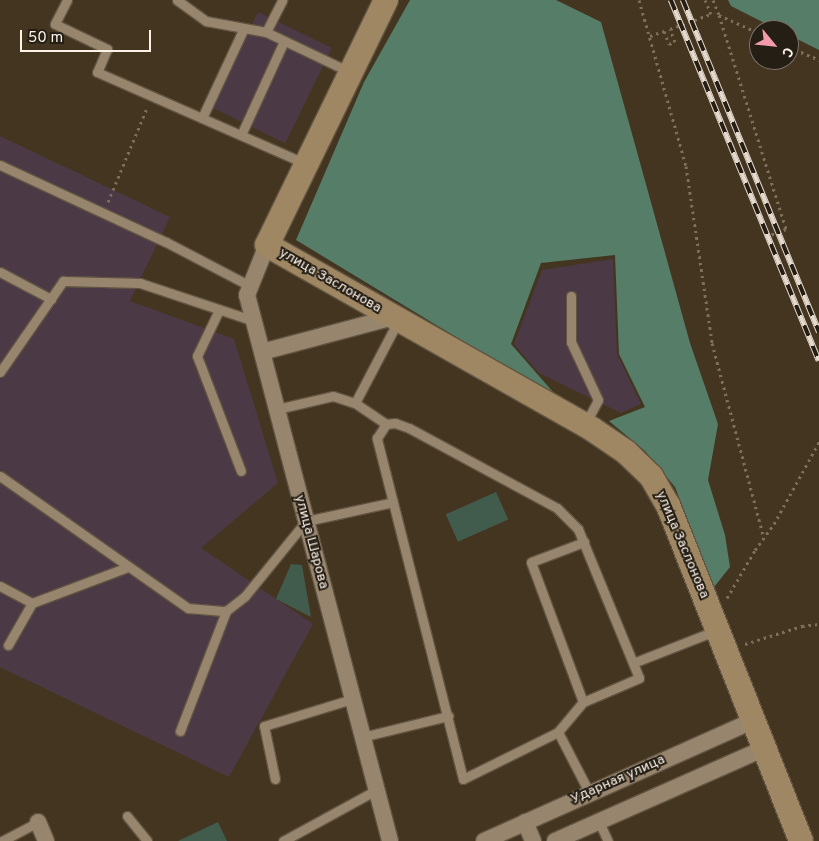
<!DOCTYPE html>
<html>
<head>
<meta charset="utf-8">
<style>
  body { margin:0 }
  #map { position:relative; width:819px; height:841px; overflow:hidden; background:#443520; font-family:Overpass,sans-serif }
  div>[style] { position:absolute }
  .industrial>* { inset:0; background:#4b3a45; transform-origin:0 0 }
  .green>* { inset:0; background:#415c4d; transform-origin:0 0 }
  .forest>* { inset:0; background:#557d67 }
  .path>* { height:3px; margin-top:-1.5px; transform-origin:0; background:repeating-linear-gradient(90deg,#7c6f5c 0 2.5px,transparent 0 6.5px) }
  .roads { filter:drop-shadow(1px 0 #615442) drop-shadow(-1px 0 #615442) drop-shadow(0 1px #615442) drop-shadow(0 -1px #615442) }
  .lane>* { height:9px; margin:-4.5px; padding:0 4.5px; transform-origin:4.5px; border-radius:4.5px; background:#97856e }
  .street>* { height:16px; margin:-8px; padding:0 8px; transform-origin:8px; border-radius:8px; background:#97856e }
  .secondary>* { height:24px; margin:-12px; padding:0 12px; transform-origin:12px; border-radius:12px; background:#9e8762 }
  .rail>* { height:5.5px; margin-top:-2.75px; transform-origin:0; background:repeating-linear-gradient(90deg,#251e15 0 11px,#e4d9cc 0 22px); box-sizing:border-box; border-block:1px solid #e4d9cc }
  span { translate:-50% -50%; white-space:nowrap; text-align:center; line-height:1.15; -webkit-text-stroke:4px #251e15; paint-order:stroke }
  .street-label { font-size:14px; color:#fcf2e6 }
  .north { position:absolute; left:749px; top:20px; width:50px; height:50px; box-sizing:border-box; background:#251e15; border:1px solid #7b7369; border-radius:50%; rotate:118deg; font-size:14px; font-weight:700; line-height:20px; text-align:center; color:#fcf2e6 }
  .north::after { content:''; display:block; margin:auto; width:18px; height:22px; background:#f39aac; clip-path:polygon(50% 0,100% 100%,50% 72%,0 100%) }
  .scale { position:absolute; left:20px; top:30px; width:131px; height:22px; box-sizing:border-box; border:2px solid #fcf2e6; border-top:0; padding-left:6px; font-size:15px; line-height:18px; white-space:nowrap; color:#fcf2e6; -webkit-text-stroke:4px #251e15; paint-order:stroke }
</style>
</head>
<body>
<div id="map">
  <div class="industrial">
    <div style="left:258px;top:12px;width:82px;height:106px;rotate:26deg"></div>
    <div style="clip-path:polygon(0 136px,170px 217px,130px 301px,234px 339px,278px 483px,201px 548px,313px 624px,229px 777px,0 667px)"></div>
    <div style="clip-path:polygon(613px 259px,617px 354px,641px 404px,621px 413px,539px 373px,514px 344px,542px 270px)"></div>
  </div>
  <div class="green">
    <div style="left:496px;top:492px;width:30px;height:55px;rotate:66deg"></div>
    <div style="clip-path:polygon(291px 564px,302px 565px,311px 617px,276px 599px)"></div>
    <div style="clip-path:polygon(218px 822px,227px 841px,178px 841px)"></div>
  </div>
  <div class="forest">
    <div style="clip-path:polygon(410px 0,556px 0,601px 22px,690px 343px,718px 424px,708px 480px,725px 535px,730px 567px,714px 587px,675px 487px,645px 451px,609px 421px,645px 407px,619px 354px,615px 255px,541px 263px,511px 344px,560px 400px,296px 240px,364px 82px)"></div>
    <div style="clip-path:polygon(728px 0,819px 0,819px 50px,789px 35px,789px 30px,778px 30px,731px 6px)"></div>
  </div>
  <div class="path">
    <div style="left:639px;top:0;width:173px;rotate:74.2deg"></div>
    <div style="left:686px;top:166px;width:179px;rotate:81.6deg"></div>
    <div style="left:712px;top:343px;width:202px;rotate:75.1deg"></div>
    <div style="left:713px;top:0;width:16px;rotate:68deg"></div>
    <div style="left:719px;top:15px;width:44px;rotate:24.2deg"></div>
    <div style="left:719px;top:15px;width:224px;rotate:72.6deg"></div>
    <div style="left:786px;top:229px;width:25px;rotate:159deg"></div>
    <div style="left:650px;top:36px;width:15px;rotate:-20deg"></div>
    <div style="left:664px;top:31px;width:14px;rotate:69deg"></div>
    <div style="left:669px;top:44px;width:6px;rotate:-18deg"></div>
    <div style="left:675px;top:42px;width:14px;rotate:-111deg"></div>
    <div style="left:670px;top:29px;width:44px;rotate:-20.1deg"></div>
    <div style="left:711px;top:14px;width:15px;rotate:-113deg"></div>
    <div style="left:789px;top:47px;width:33px;rotate:23deg"></div>
    <div style="left:108px;top:202px;width:102px;rotate:-67.5deg"></div>
    <div style="left:727px;top:598px;width:56px;rotate:-59.7deg"></div>
    <div style="left:755px;top:550px;width:32px;rotate:-54deg"></div>
    <div style="left:774px;top:524px;width:94px;rotate:-61.2deg"></div>
    <div style="left:745px;top:644px;width:60px;rotate:-17.5deg"></div>
    <div style="left:802px;top:626px;width:17px;rotate:-7deg"></div>
  </div>
  <div class="roads">
    <div class="lane">
      <div style="left:67px;top:0;width:27px;rotate:117deg"></div>
      <div style="left:55px;top:24px;width:58px;rotate:25.7deg"></div>
      <div style="left:107px;top:49px;width:25px;rotate:113deg"></div>
      <div style="left:97px;top:72px;width:229px;rotate:23.7deg"></div>
      <div style="left:177px;top:0;width:36px;rotate:36deg"></div>
      <div style="left:206px;top:21px;width:61px;rotate:10.4deg"></div>
      <div style="left:266px;top:32px;width:93px;rotate:25.5deg"></div>
      <div style="left:266px;top:32px;width:36px;rotate:-63deg"></div>
      <div style="left:202px;top:118px;width:99px;rotate:-65deg"></div>
      <div style="left:241px;top:135px;width:103px;rotate:-65.4deg"></div>
      <div style="left:0;top:165px;width:183px;rotate:24.9deg"></div>
      <div style="left:166px;top:242px;width:95px;rotate:27.6deg"></div>
      <div style="left:0;top:272px;width:58px;rotate:27.9deg"></div>
      <div style="left:571px;top:296px;width:46px;rotate:90deg"></div>
      <div style="left:571px;top:342px;width:64px;rotate:65deg"></div>
      <div style="left:598px;top:400px;width:27px;rotate:118deg"></div>
      <div style="left:219px;top:310px;width:51px;rotate:115.6deg"></div>
      <div style="left:197px;top:356px;width:123px;rotate:69.1deg"></div>
      <div style="left:0;top:372px;width:111px;rotate:-55.3deg"></div>
      <div style="left:63px;top:281px;width:77px;rotate:1.5deg"></div>
      <div style="left:140px;top:283px;width:120px;rotate:18.4deg"></div>
      <div style="left:277px;top:409px;width:57px;rotate:-13.1deg"></div>
      <div style="left:333px;top:396px;width:23px;rotate:18deg"></div>
      <div style="left:386px;top:424px;width:37px;rotate:-146deg"></div>
      <div style="left:355px;top:403px;width:93px;rotate:-62.3deg"></div>
      <div style="left:0;top:476px;width:230px;rotate:35.1deg"></div>
      <div style="left:188px;top:608px;width:38px;rotate:5deg"></div>
      <div style="left:226px;top:611px;width:24px;rotate:-38deg"></div>
      <div style="left:245px;top:596px;width:97px;rotate:-50.9deg"></div>
      <div style="left:306px;top:521px;width:89px;rotate:-12.3deg"></div>
      <div style="left:0;top:586px;width:36px;rotate:28deg"></div>
      <div style="left:32px;top:603px;width:103px;rotate:-20.6deg"></div>
      <div style="left:8px;top:645px;width:48px;rotate:-60.3deg"></div>
      <div style="left:633px;top:663px;width:90px;rotate:-21.4deg"></div>
      <div style="left:583px;top:702px;width:149px;rotate:-110.4deg"></div>
      <div style="left:531px;top:562px;width:57px;rotate:-20.7deg"></div>
      <div style="left:180px;top:731px;width:129px;rotate:-69deg"></div>
      <div style="left:558px;top:732px;width:106px;rotate:153.7deg"></div>
      <div style="left:463px;top:779px;width:352px;rotate:-104.2deg"></div>
      <div style="left:377px;top:438px;width:17px;rotate:-57deg"></div>
      <div style="left:386px;top:424px;width:9px;rotate:-6deg"></div>
      <div style="left:395px;top:423px;width:15px;rotate:20deg"></div>
      <div style="left:409px;top:428px;width:168px;rotate:28.4deg"></div>
      <div style="left:557px;top:508px;width:30px;rotate:45deg"></div>
      <div style="left:578px;top:529px;width:161px;rotate:67.7deg"></div>
      <div style="left:639px;top:678px;width:61px;rotate:156.8deg"></div>
      <div style="left:583px;top:702px;width:39px;rotate:130deg"></div>
      <div style="left:558px;top:732px;width:68px;rotate:62.7deg"></div>
      <div style="left:362px;top:737px;width:89px;rotate:-13.7deg"></div>
      <div style="left:275px;top:779px;width:54px;rotate:-101.7deg"></div>
      <div style="left:264px;top:726px;width:92px;rotate:-17.1deg"></div>
      <div style="left:127px;top:816px;width:32px;rotate:51deg"></div>
      <div style="left:599px;top:822px;width:21px;rotate:65deg"></div>
      <div style="left:2px;top:841px;width:41px;rotate:-27.8deg"></div>
      <div style="left:283px;top:841px;width:106px;rotate:-28.7deg"></div>
    </div>
    <div class="street">
      <div style="left:267px;top:245px;width:54px;rotate:111.8deg"></div>
      <div style="left:247px;top:295px;width:564px;rotate:75.32deg"></div>
      <div style="left:262px;top:352px;width:137px;rotate:-14.9deg"></div>
      <div style="left:38px;top:822px;width:21px;rotate:67deg"></div>
      <div style="left:525px;top:822px;width:21px;rotate:67deg"></div>
      <div style="left:484px;top:841px;width:296px;rotate:-24.1deg"></div>
      <div style="left:555px;top:841px;width:230px;rotate:-23.9deg"></div>
    </div>
    <div class="secondary">
      <div style="left:386px;top:0;width:272px;rotate:115.9deg"></div>
      <div style="left:267px;top:245px;width:373px;rotate:29.5deg"></div>
      <div style="left:592px;top:429px;width:41px;rotate:34.1deg"></div>
      <div style="left:626px;top:452px;width:35px;rotate:44deg"></div>
      <div style="left:651px;top:476px;width:34px;rotate:60deg"></div>
      <div style="left:668px;top:505px;width:361px;rotate:68.4deg"></div>
    </div>
  </div>
  <div class="rail">
    <div style="left:671px;top:0;width:390px;rotate:67.7deg"></div>
    <div style="left:683px;top:0;width:359px;rotate:67.7deg"></div>
  </div>
  <div class="street-label">
    <span style="left:330px;top:281px;rotate:30deg">улица Заслонова</span>
    <span style="left:311px;top:542px;rotate:75deg">улица Шарова</span>
    <span style="left:682px;top:545px;rotate:67deg">улица Заслонова</span>
    <span style="left:618px;top:780px;rotate:-24deg">Ударная улица</span>
  </div>
  <div class="north">С</div>
  <div class="scale">50 m</div>
</div>
</body>
</html>
